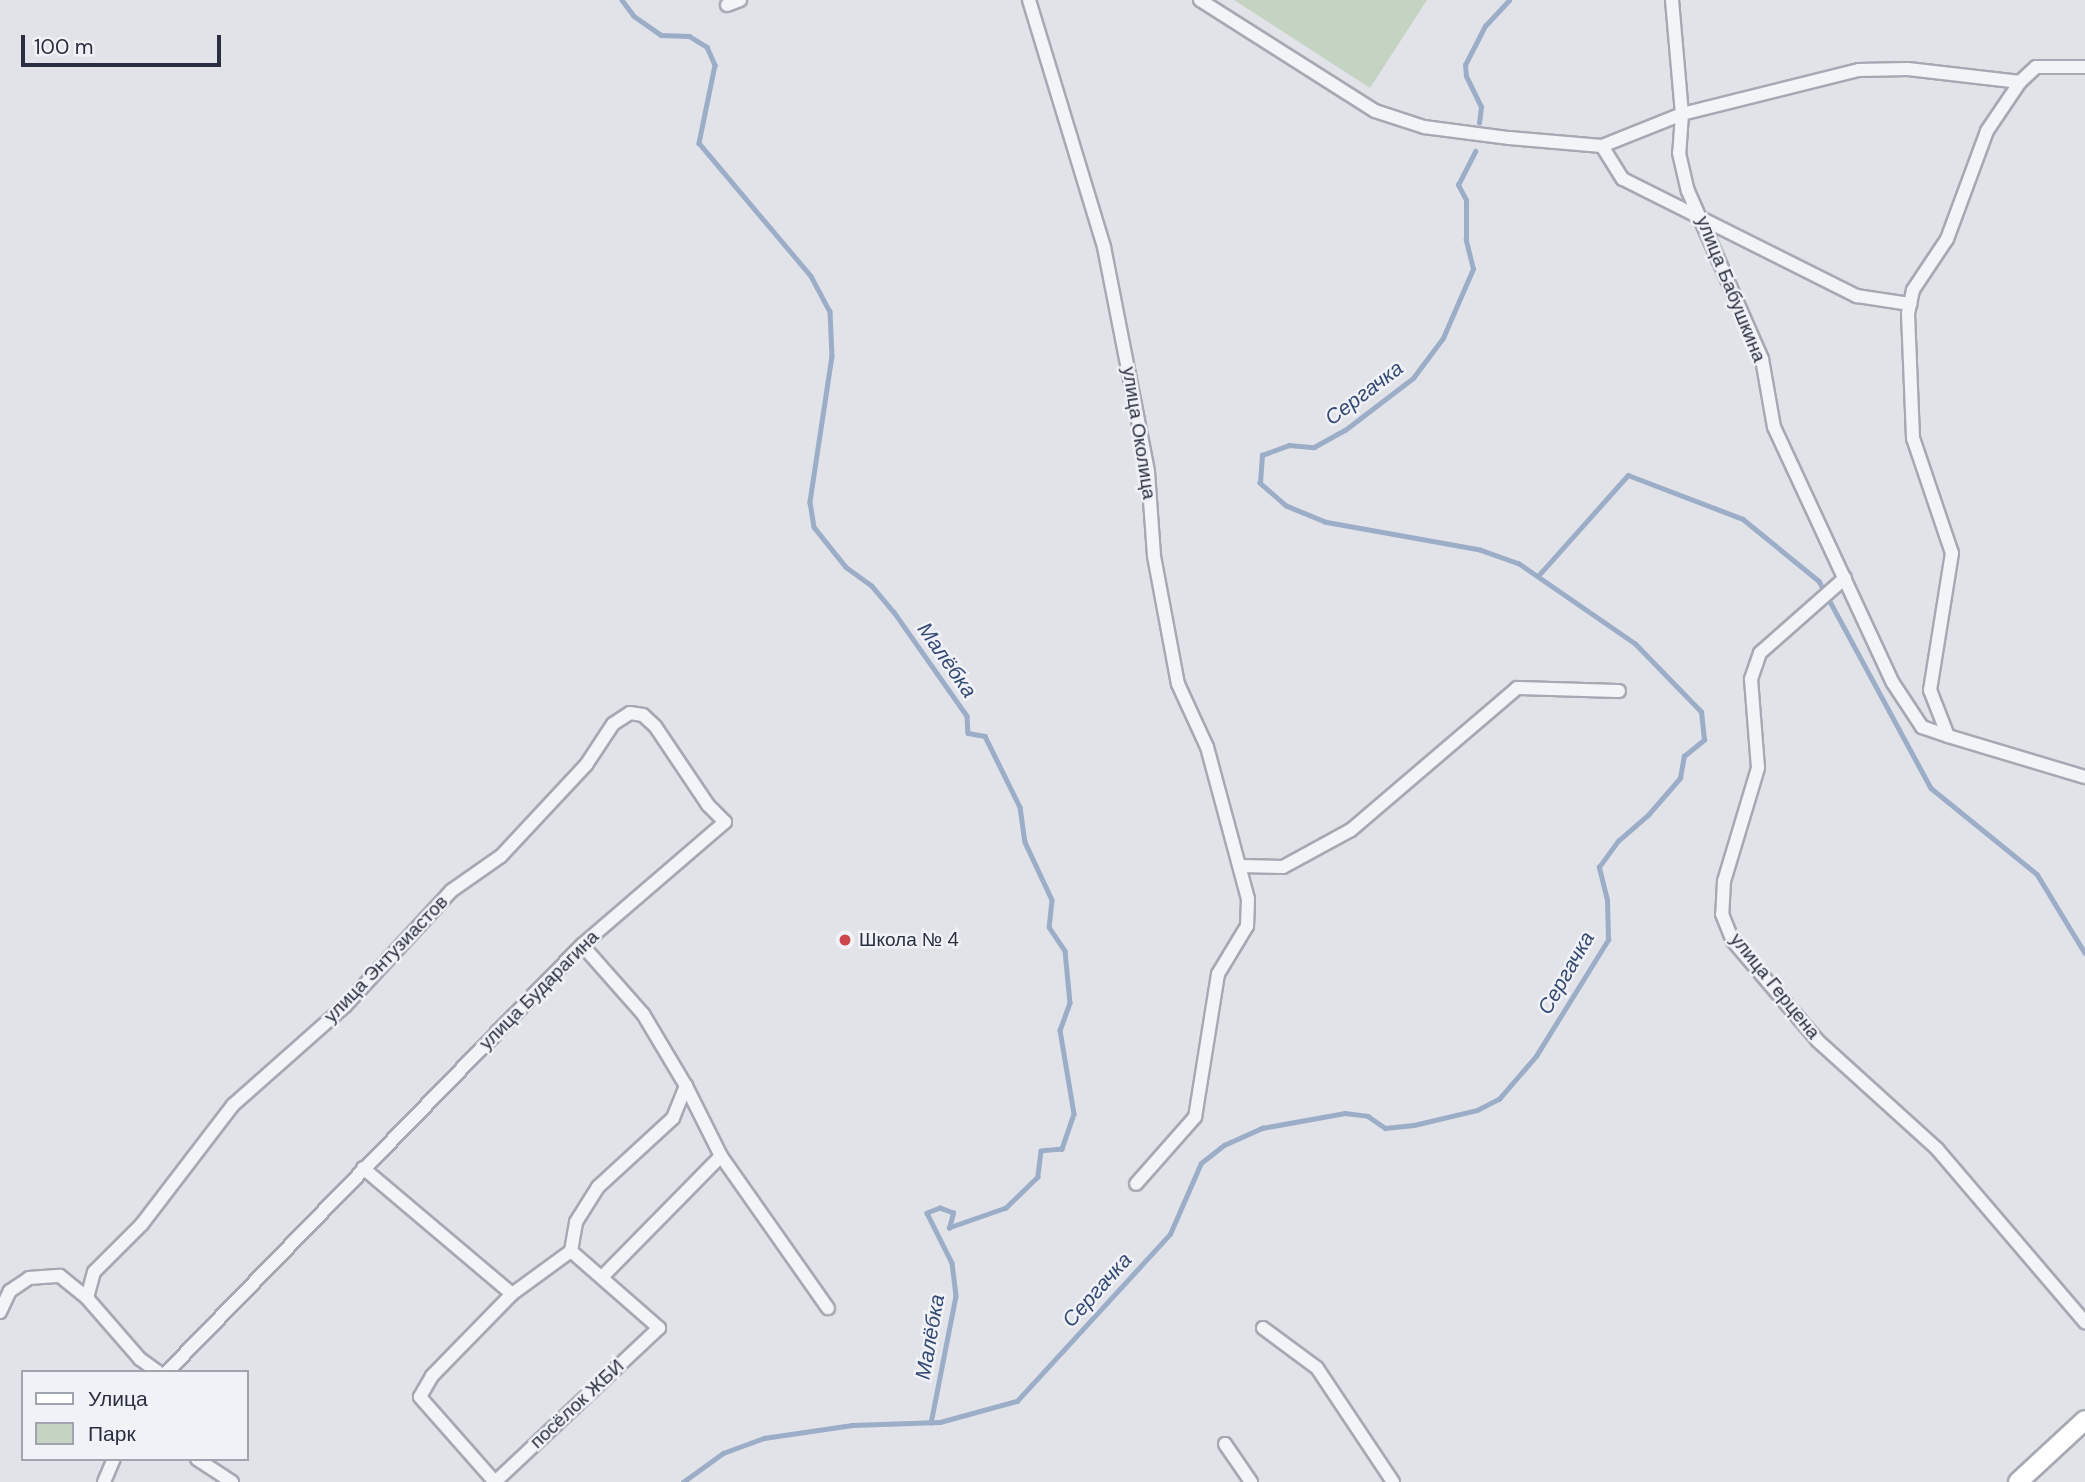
<!DOCTYPE html>
<html>
<head>
<meta charset="utf-8">
<style>
  body { margin:0 }
  #map { position:relative; width:2085px; height:1482px; overflow:hidden; background:#e1e3e9; font-family:"DM Sans",sans-serif }
  div>[style] { position:absolute }
  .green>* { inset:0; background:#c4d3c2 }
  .stream>* { height:4.5px; margin:-2.25px; padding:0 2.25px; transform-origin:2.25px; border-radius:2.25px; background:#9cadc8 }
  .roads { filter:drop-shadow(2px 0 #a6a9b3) drop-shadow(-2px 0 #a6a9b3) drop-shadow(0 2px #a6a9b3) drop-shadow(0 -2px #a6a9b3) }
  .street>* { height:12px; margin:-6px; padding:0 6px; transform-origin:6px; border-radius:6px; background:#f3f4f7 }
  .secondary>* { height:18px; margin:-9px; padding:0 9px; transform-origin:9px; border-radius:9px; background:#fff }
  .dots>* { width:19px; height:19px; translate:-50% -50%; box-sizing:border-box; border:4px solid #f0f2f7; border-radius:50% }
  span { translate:-50% -50%; white-space:nowrap; text-align:center; line-height:1.15; -webkit-text-stroke:5px #f0f2f7; paint-order:stroke }
  .street-label { font-size:19px; color:#292f40 }
  .poi-label { font-size:19px; color:#292f40 }
  .left { translate:0 -50%; text-align:left }
  .water-label { font-size:21px; color:#344974; font-style:italic }
  .legend { position:absolute; left:21px; top:1370px; width:228px; height:91px; box-sizing:border-box; background:#f0f2f7; border:2px solid #a0a4ae; margin:0; padding:9px 12px; list-style:none; font-size:21px; color:#292f40 }
  .legend li { display:flex; align-items:center; gap:14px; height:35px }
  .legend b { width:35px; border:2px solid #a0a4ae }
  .scale { position:absolute; left:21px; top:35px; width:200px; height:32px; box-sizing:border-box; border:4px solid #292f40; border-top:0; padding-left:9px; font-size:21px; line-height:24px; white-space:nowrap; color:#292f40; -webkit-text-stroke:5px #f0f2f7; paint-order:stroke }
</style>
</head>
<body>
<div id="map">
  <div class="green">
    <div style="clip-path:polygon(1234px 0,1427px 0,1370px 88px)"></div>
  </div>
  <div class="stream">
    <div style="left:622px;top:0;width:20px;rotate:53deg"></div>
    <div style="left:634px;top:16px;width:33px;rotate:35deg"></div>
    <div style="left:661px;top:35px;width:28px;rotate:2deg"></div>
    <div style="left:689px;top:36px;width:21px;rotate:31deg"></div>
    <div style="left:707px;top:47px;width:20px;rotate:66deg"></div>
    <div style="left:715px;top:65px;width:80px;rotate:101.6deg"></div>
    <div style="left:699px;top:143px;width:174px;rotate:49.9deg"></div>
    <div style="left:811px;top:276px;width:40px;rotate:62deg"></div>
    <div style="left:830px;top:311px;width:45px;rotate:87.5deg"></div>
    <div style="left:832px;top:356px;width:148px;rotate:98.6deg"></div>
    <div style="left:810px;top:502px;width:25px;rotate:81deg"></div>
    <div style="left:814px;top:527px;width:51px;rotate:51.3deg"></div>
    <div style="left:846px;top:567px;width:32px;rotate:36deg"></div>
    <div style="left:872px;top:586px;width:34px;rotate:50deg"></div>
    <div style="left:894px;top:612px;width:127px;rotate:54.9deg"></div>
    <div style="left:967px;top:716px;width:17px;rotate:87deg"></div>
    <div style="left:968px;top:733px;width:17px;rotate:10deg"></div>
    <div style="left:985px;top:736px;width:79px;rotate:63.8deg"></div>
    <div style="left:1020px;top:807px;width:35px;rotate:82deg"></div>
    <div style="left:1025px;top:842px;width:64px;rotate:65deg"></div>
    <div style="left:1052px;top:900px;width:27px;rotate:96deg"></div>
    <div style="left:1049px;top:927px;width:29px;rotate:56deg"></div>
    <div style="left:1065px;top:951px;width:52px;rotate:84.5deg"></div>
    <div style="left:1070px;top:1003px;width:29px;rotate:110deg"></div>
    <div style="left:1060px;top:1030px;width:85px;rotate:80.5deg"></div>
    <div style="left:1074px;top:1114px;width:37px;rotate:109deg"></div>
    <div style="left:1062px;top:1149px;width:21px;rotate:175deg"></div>
    <div style="left:1041px;top:1151px;width:26px;rotate:97deg"></div>
    <div style="left:1038px;top:1177px;width:45px;rotate:135.9deg"></div>
    <div style="left:1006px;top:1208px;width:60px;rotate:160.7deg"></div>
    <div style="left:949px;top:1228px;width:16px;rotate:-75deg"></div>
    <div style="left:953px;top:1213px;width:14px;rotate:-159deg"></div>
    <div style="left:940px;top:1208px;width:14px;rotate:159deg"></div>
    <div style="left:927px;top:1213px;width:56px;rotate:63.4deg"></div>
    <div style="left:952px;top:1263px;width:33px;rotate:83deg"></div>
    <div style="left:956px;top:1296px;width:129px;rotate:101.1deg"></div>
    <div style="left:1479px;top:123px;width:16px;rotate:-83deg"></div>
    <div style="left:1481px;top:107px;width:34px;rotate:-116deg"></div>
    <div style="left:1466px;top:76px;width:11px;rotate:-95deg"></div>
    <div style="left:1465px;top:65px;width:44px;rotate:-62.9deg"></div>
    <div style="left:1485px;top:26px;width:35px;rotate:-47deg"></div>
    <div style="left:1538px;top:576px;width:135px;rotate:-48.3deg"></div>
    <div style="left:1628px;top:475px;width:123px;rotate:20.9deg"></div>
    <div style="left:1743px;top:519px;width:98px;rotate:39.2deg"></div>
    <div style="left:1819px;top:581px;width:235px;rotate:61.6deg"></div>
    <div style="left:1931px;top:788px;width:136px;rotate:39.1deg"></div>
    <div style="left:2037px;top:874px;width:92px;rotate:58.7deg"></div>
    <div style="left:683px;top:1482px;width:49px;rotate:-35.9deg"></div>
    <div style="left:723px;top:1453px;width:44px;rotate:-20.1deg"></div>
    <div style="left:764px;top:1438px;width:89px;rotate:-8.4deg"></div>
    <div style="left:852px;top:1425px;width:88px;rotate:-2deg"></div>
    <div style="left:940px;top:1422px;width:80px;rotate:-15.3deg"></div>
    <div style="left:1017px;top:1401px;width:226px;rotate:-47.5deg"></div>
    <div style="left:1170px;top:1234px;width:77px;rotate:-66.4deg"></div>
    <div style="left:1201px;top:1163px;width:29px;rotate:-38deg"></div>
    <div style="left:1224px;top:1145px;width:42px;rotate:-24.1deg"></div>
    <div style="left:1262px;top:1128px;width:84px;rotate:-10.2deg"></div>
    <div style="left:1345px;top:1113px;width:23px;rotate:7deg"></div>
    <div style="left:1368px;top:1116px;width:21px;rotate:35deg"></div>
    <div style="left:1385px;top:1128px;width:29px;rotate:-6deg"></div>
    <div style="left:1414px;top:1125px;width:65px;rotate:-13.4deg"></div>
    <div style="left:1477px;top:1110px;width:25px;rotate:-27deg"></div>
    <div style="left:1499px;top:1099px;width:57px;rotate:-49.3deg"></div>
    <div style="left:1536px;top:1056px;width:137px;rotate:-58.2deg"></div>
    <div style="left:1608px;top:940px;width:40px;rotate:-91.4deg"></div>
    <div style="left:1607px;top:900px;width:34px;rotate:-104deg"></div>
    <div style="left:1599px;top:867px;width:32px;rotate:-54deg"></div>
    <div style="left:1618px;top:841px;width:40px;rotate:-41deg"></div>
    <div style="left:1648px;top:815px;width:49px;rotate:-49.1deg"></div>
    <div style="left:1680px;top:778px;width:22px;rotate:-80deg"></div>
    <div style="left:1684px;top:756px;width:26px;rotate:-39deg"></div>
    <div style="left:1704px;top:740px;width:28px;rotate:-96deg"></div>
    <div style="left:1701px;top:712px;width:95px;rotate:-134.1deg"></div>
    <div style="left:1635px;top:644px;width:141px;rotate:-145.4deg"></div>
    <div style="left:1519px;top:564px;width:41px;rotate:-160.3deg"></div>
    <div style="left:1480px;top:550px;width:158px;rotate:-169.8deg"></div>
    <div style="left:1325px;top:522px;width:42px;rotate:-157.7deg"></div>
    <div style="left:1286px;top:506px;width:35px;rotate:-139deg"></div>
    <div style="left:1260px;top:483px;width:28px;rotate:-86deg"></div>
    <div style="left:1262px;top:455px;width:29px;rotate:-20deg"></div>
    <div style="left:1289px;top:445px;width:25px;rotate:5deg"></div>
    <div style="left:1314px;top:447px;width:35px;rotate:-29deg"></div>
    <div style="left:1345px;top:430px;width:86px;rotate:-37.4deg"></div>
    <div style="left:1413px;top:378px;width:50px;rotate:-53.1deg"></div>
    <div style="left:1443px;top:338px;width:75px;rotate:-66.5deg"></div>
    <div style="left:1473px;top:269px;width:30px;rotate:-104deg"></div>
    <div style="left:1466px;top:240px;width:40px;rotate:-90deg"></div>
    <div style="left:1466px;top:200px;width:17px;rotate:-118deg"></div>
    <div style="left:1458px;top:185px;width:38px;rotate:-63deg"></div>
  </div>
  <div class="roads">
    <div class="street">
      <div style="left:1029px;top:0;width:258px;rotate:73.1deg"></div>
      <div style="left:1104px;top:247px;width:229px;rotate:78.9deg"></div>
      <div style="left:1148px;top:472px;width:84px;rotate:85.9deg"></div>
      <div style="left:1154px;top:556px;width:130px;rotate:79.4deg"></div>
      <div style="left:1178px;top:684px;width:69px;rotate:65.3deg"></div>
      <div style="left:1207px;top:747px;width:157px;rotate:74.9deg"></div>
      <div style="left:1248px;top:899px;width:27px;rotate:92deg"></div>
      <div style="left:1247px;top:926px;width:56px;rotate:121.1deg"></div>
      <div style="left:1218px;top:974px;width:145px;rotate:99.1deg"></div>
      <div style="left:1195px;top:1117px;width:89px;rotate:131.4deg"></div>
      <div style="left:1200px;top:0;width:207px;rotate:32.4deg"></div>
      <div style="left:1375px;top:111px;width:52px;rotate:18.1deg"></div>
      <div style="left:1424px;top:127px;width:86px;rotate:7.4deg"></div>
      <div style="left:1509px;top:138px;width:93px;rotate:4.9deg"></div>
      <div style="left:1602px;top:146px;width:86px;rotate:-21.8deg"></div>
      <div style="left:1682px;top:114px;width:182px;rotate:-14deg"></div>
      <div style="left:1859px;top:70px;width:49px;rotate:-1.2deg"></div>
      <div style="left:1908px;top:69px;width:113px;rotate:6.6deg"></div>
      <div style="left:1672px;top:0;width:114px;rotate:85deg"></div>
      <div style="left:1682px;top:114px;width:39px;rotate:94deg"></div>
      <div style="left:1679px;top:153px;width:39px;rotate:77deg"></div>
      <div style="left:1688px;top:191px;width:184px;rotate:66.2deg"></div>
      <div style="left:1762px;top:359px;width:69px;rotate:80deg"></div>
      <div style="left:1774px;top:427px;width:282px;rotate:65.1deg"></div>
      <div style="left:1893px;top:683px;width:53px;rotate:56.6deg"></div>
      <div style="left:1922px;top:727px;width:28px;rotate:19deg"></div>
      <div style="left:727px;top:5px;width:14px;rotate:-21deg"></div>
      <div style="left:2085px;top:67px;width:49px;rotate:180deg"></div>
      <div style="left:2036px;top:67px;width:22px;rotate:137deg"></div>
      <div style="left:2020px;top:82px;width:59px;rotate:124deg"></div>
      <div style="left:1987px;top:131px;width:115px;rotate:110.3deg"></div>
      <div style="left:1947px;top:239px;width:61px;rotate:123.7deg"></div>
      <div style="left:1913px;top:290px;width:24px;rotate:102deg"></div>
      <div style="left:1908px;top:313px;width:125px;rotate:87.7deg"></div>
      <div style="left:1913px;top:438px;width:121px;rotate:71.3deg"></div>
      <div style="left:1952px;top:553px;width:139px;rotate:99.1deg"></div>
      <div style="left:1930px;top:690px;width:49px;rotate:68.6deg"></div>
      <div style="left:1948px;top:736px;width:143px;rotate:16.7deg"></div>
      <div style="left:1602px;top:146px;width:39px;rotate:58deg"></div>
      <div style="left:1623px;top:179px;width:262px;rotate:26.6deg"></div>
      <div style="left:1857px;top:296px;width:54px;rotate:8.6deg"></div>
      <div style="left:1845px;top:578px;width:113px;rotate:138.6deg"></div>
      <div style="left:1760px;top:653px;width:28px;rotate:109deg"></div>
      <div style="left:1751px;top:679px;width:89px;rotate:85.5deg"></div>
      <div style="left:1758px;top:768px;width:118px;rotate:106.7deg"></div>
      <div style="left:1724px;top:881px;width:33px;rotate:93deg"></div>
      <div style="left:1722px;top:914px;width:29px;rotate:68deg"></div>
      <div style="left:1733px;top:941px;width:131px;rotate:49.6deg"></div>
      <div style="left:1818px;top:1041px;width:161px;rotate:42.2deg"></div>
      <div style="left:1937px;top:1149px;width:228px;rotate:49.5deg"></div>
      <div style="left:1242px;top:866px;width:41px;rotate:1.4deg"></div>
      <div style="left:1283px;top:867px;width:77px;rotate:-28.6deg"></div>
      <div style="left:1351px;top:830px;width:218px;rotate:-40.5deg"></div>
      <div style="left:1517px;top:688px;width:102px;rotate:1.7deg"></div>
      <div style="left:721px;top:1156px;width:186px;rotate:54.9deg"></div>
      <div style="left:363px;top:1168px;width:195px;rotate:40.2deg"></div>
      <div style="left:571px;top:1251px;width:29px;rotate:-80deg"></div>
      <div style="left:576px;top:1222px;width:41px;rotate:-57.8deg"></div>
      <div style="left:598px;top:1187px;width:102px;rotate:-42.6deg"></div>
      <div style="left:673px;top:1118px;width:35px;rotate:-68deg"></div>
      <div style="left:686px;top:1086px;width:84px;rotate:-120.8deg"></div>
      <div style="left:643px;top:1014px;width:92px;rotate:-131.5deg"></div>
      <div style="left:603px;top:1276px;width:168px;rotate:-45.5deg"></div>
      <div style="left:721px;top:1156px;width:78px;rotate:-116.6deg"></div>
      <div style="left:87px;top:1298px;width:27px;rotate:-75deg"></div>
      <div style="left:94px;top:1272px;width:68px;rotate:-45deg"></div>
      <div style="left:142px;top:1224px;width:150px;rotate:-52.6deg"></div>
      <div style="left:233px;top:1105px;width:149px;rotate:-41.5deg"></div>
      <div style="left:345px;top:1006px;width:156px;rotate:-47.3deg"></div>
      <div style="left:451px;top:891px;width:61px;rotate:-35deg"></div>
      <div style="left:501px;top:856px;width:125px;rotate:-47deg"></div>
      <div style="left:586px;top:765px;width:49px;rotate:-56.6deg"></div>
      <div style="left:613px;top:724px;width:20px;rotate:-33deg"></div>
      <div style="left:630px;top:713px;width:13px;rotate:9deg"></div>
      <div style="left:643px;top:715px;width:16px;rotate:43deg"></div>
      <div style="left:655px;top:726px;width:95px;rotate:56.1deg"></div>
      <div style="left:708px;top:805px;width:24px;rotate:45deg"></div>
      <div style="left:725px;top:822px;width:189px;rotate:139.3deg"></div>
      <div style="left:582px;top:945px;width:595px;rotate:134.18deg"></div>
      <div style="left:0;top:1312px;width:23px;rotate:-65deg"></div>
      <div style="left:10px;top:1291px;width:23px;rotate:-34deg"></div>
      <div style="left:29px;top:1278px;width:31px;rotate:-4deg"></div>
      <div style="left:60px;top:1276px;width:35px;rotate:39deg"></div>
      <div style="left:87px;top:1298px;width:81px;rotate:49deg"></div>
      <div style="left:140px;top:1359px;width:22px;rotate:36deg"></div>
      <div style="left:1263px;top:1328px;width:67px;rotate:36.5deg"></div>
      <div style="left:1317px;top:1368px;width:137px;rotate:56.3deg"></div>
      <div style="left:1225px;top:1444px;width:46px;rotate:55.6deg"></div>
      <div style="left:197px;top:1459px;width:42px;rotate:33.3deg"></div>
      <div style="left:104px;top:1482px;width:25px;rotate:-67deg"></div>
      <div style="left:495px;top:1482px;width:225px;rotate:-43.2deg"></div>
      <div style="left:659px;top:1328px;width:117px;rotate:-138.8deg"></div>
      <div style="left:571px;top:1251px;width:73px;rotate:143.9deg"></div>
      <div style="left:512px;top:1294px;width:115px;rotate:134.3deg"></div>
      <div style="left:432px;top:1376px;width:24px;rotate:120deg"></div>
      <div style="left:420px;top:1397px;width:113px;rotate:48.6deg"></div>
    </div>
    <div class="secondary">
      <div style="left:2018px;top:1482px;width:91px;rotate:-42.8deg"></div>
    </div>
  </div>
  <div class="dots">
    <div style="left:845px;top:940px;background:#cc484d"></div>
  </div>
  <div class="street-label">
    <span style="left:1731px;top:289px;rotate:68deg">улица Бабушкина</span>
    <span style="left:1139px;top:433px;rotate:81deg">улица Околица</span>
    <span style="left:386px;top:959px;rotate:-46deg">улица Энтузиастов</span>
    <span style="left:1775px;top:986px;rotate:51deg">улица Герцена</span>
    <span style="left:539px;top:990px;rotate:-45deg">улица Бударагина</span>
    <span style="left:577px;top:1404px;rotate:-43deg">посёлок ЖБИ</span>
  </div>
  <div class="poi-label">
    <span class="left" style="left:859px;top:940px">Школа № 4</span>
  </div>
  <div class="water-label">
    <span style="left:1364px;top:393px;rotate:-37deg">Сергачка</span>
    <span style="left:947px;top:660px;rotate:55deg">Малёбка</span>
    <span style="left:1566px;top:973px;rotate:-60deg">Сергачка</span>
    <span style="left:1097px;top:1290px;rotate:-48deg">Сергачка</span>
    <span style="left:930px;top:1337px;rotate:-80deg">Малёбка</span>
  </div>
  <ul class="legend">
  <li><b style="height:9px;background:#fff"></b>Улица</li>
  <li><b style="height:19px;background:#c4d3c2"></b>Парк</li>
  </ul>
  <div class="scale">100 m</div>
</div>
</body>
</html>
